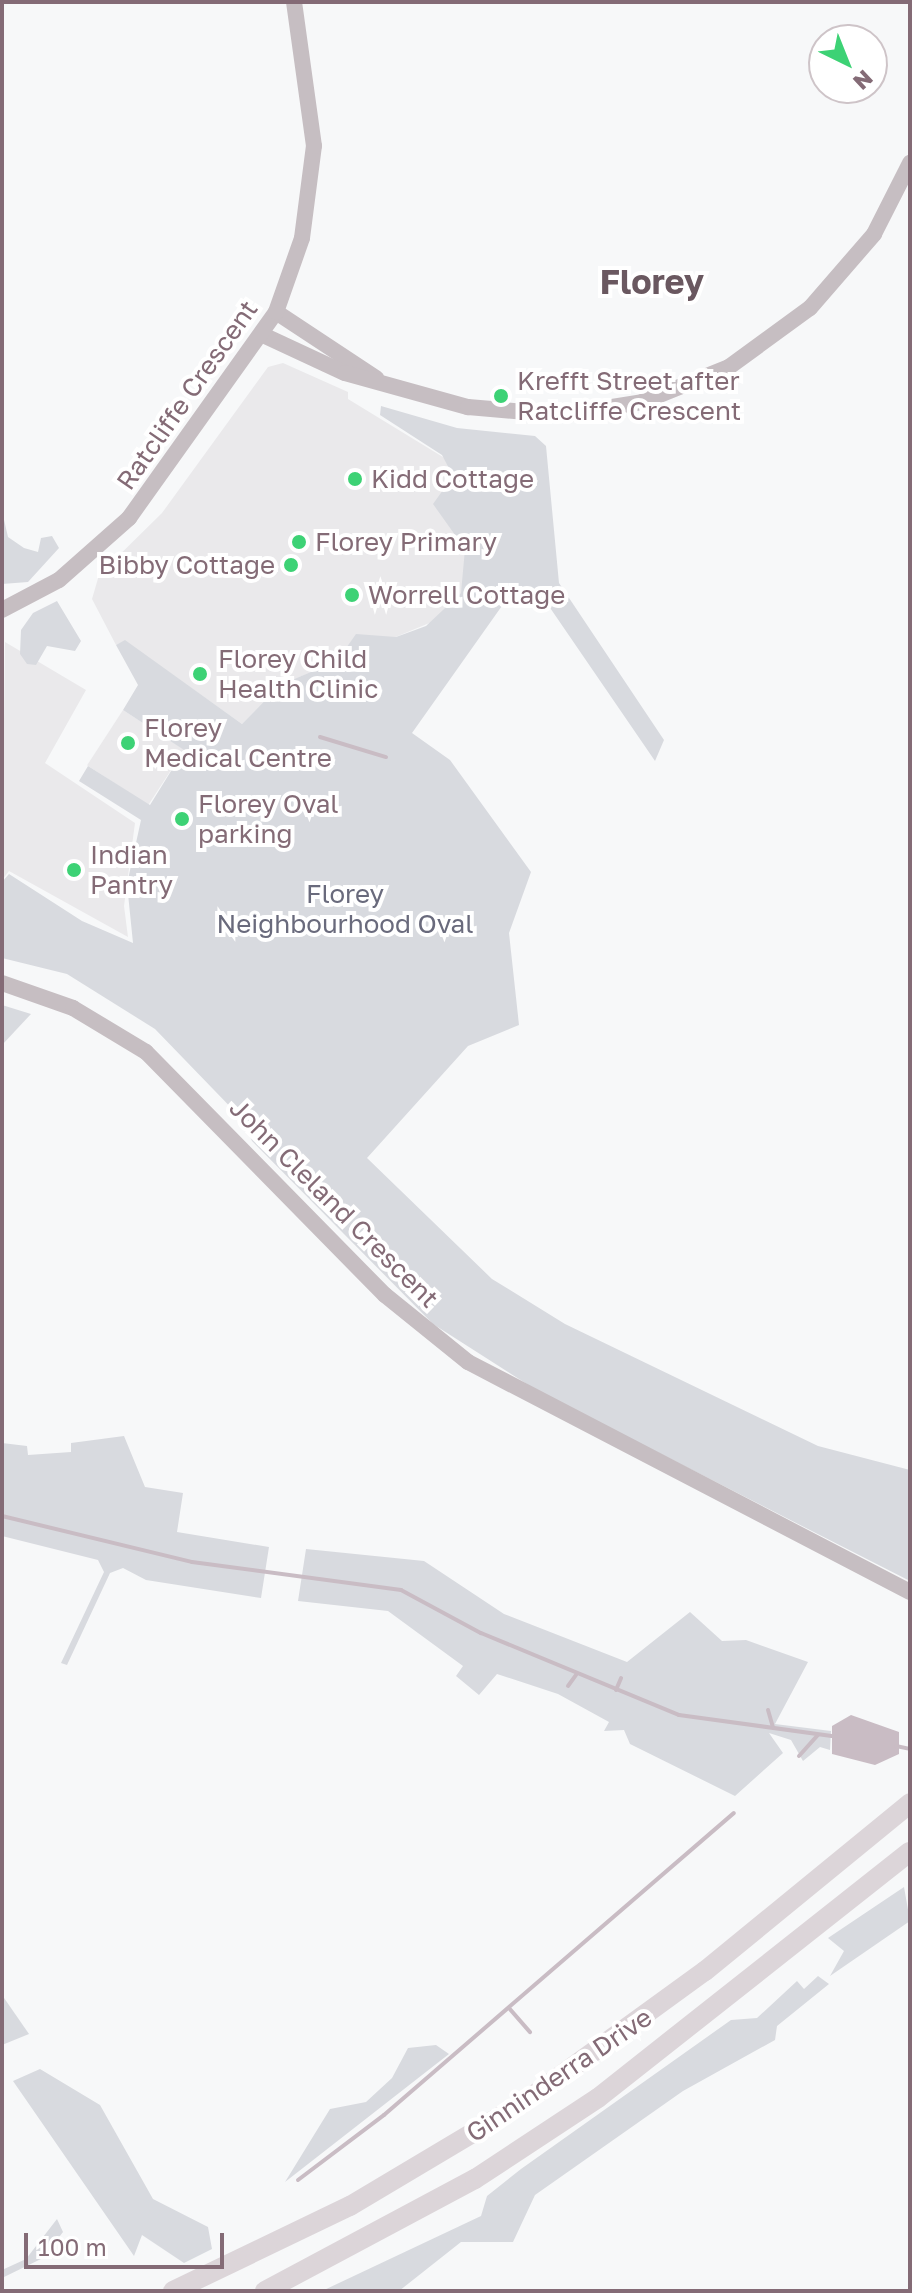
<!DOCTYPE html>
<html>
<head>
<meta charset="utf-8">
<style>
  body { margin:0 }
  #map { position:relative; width:912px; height:2293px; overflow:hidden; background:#f7f8f9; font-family:"Golos Text",sans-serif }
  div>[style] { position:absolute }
  .built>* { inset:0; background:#eae9eb; transform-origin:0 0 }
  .green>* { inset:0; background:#d8dadf }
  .water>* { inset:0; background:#c9bcc4 }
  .stream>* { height:4px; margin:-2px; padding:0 2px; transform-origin:2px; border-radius:2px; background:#c9bcc4 }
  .minor>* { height:16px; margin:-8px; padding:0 8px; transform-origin:8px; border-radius:8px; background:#c6bec2 }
  .major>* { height:20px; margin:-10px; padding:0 10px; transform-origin:10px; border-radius:10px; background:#dcd5d9 }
  .dots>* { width:22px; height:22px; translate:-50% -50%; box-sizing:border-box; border:4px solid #fff; border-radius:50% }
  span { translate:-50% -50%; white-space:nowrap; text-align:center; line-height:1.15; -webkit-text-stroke:8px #fff; paint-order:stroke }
  .poi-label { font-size:26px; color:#846b76 }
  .left { translate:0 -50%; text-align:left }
  .right { translate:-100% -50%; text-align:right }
  .street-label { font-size:26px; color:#846b76 }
  .park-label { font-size:26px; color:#696a7c }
  .district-label { font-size:34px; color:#6a5860; font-weight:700 }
  .frame { position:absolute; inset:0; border:4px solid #846b76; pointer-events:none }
  .north { position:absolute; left:808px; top:24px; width:80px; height:80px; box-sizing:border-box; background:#fff; border:2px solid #cec4c8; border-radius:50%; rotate:137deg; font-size:22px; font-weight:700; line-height:32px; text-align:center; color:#846b76 }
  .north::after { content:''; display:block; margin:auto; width:28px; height:36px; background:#3dd275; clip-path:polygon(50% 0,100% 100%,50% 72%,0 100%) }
  .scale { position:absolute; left:24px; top:2233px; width:200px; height:36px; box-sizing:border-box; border:4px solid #846b76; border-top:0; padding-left:10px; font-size:24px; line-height:28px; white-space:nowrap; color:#846b76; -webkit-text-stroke:6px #fff; paint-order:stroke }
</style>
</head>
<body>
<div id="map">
  <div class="built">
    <div style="clip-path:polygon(283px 363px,348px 392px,348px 399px,474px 476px,462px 539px,467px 566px,461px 593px,439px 619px,280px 685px,242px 724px,125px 641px,116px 645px,92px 599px,99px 575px,162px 513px,268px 367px)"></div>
    <div style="clip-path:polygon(5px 642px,86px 690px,45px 763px,135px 823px,124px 906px,128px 937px,9px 871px,2px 880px)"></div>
    <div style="left:123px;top:710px;width:73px;height:66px;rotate:33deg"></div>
  </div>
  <div class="green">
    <div style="clip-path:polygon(381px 406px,457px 428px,535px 436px,546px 446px,559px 583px,664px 740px,655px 761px,544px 599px,511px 593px,412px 733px,450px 760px,531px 872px,509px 933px,519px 1025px,468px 1046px,367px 1158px,492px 1279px,565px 1324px,818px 1446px,910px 1470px,910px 1581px,541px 1393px,433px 1324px,252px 1141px,243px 1120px,155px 1029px,67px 974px,2px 958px,2px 882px,9px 874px,82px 921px,133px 943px,127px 884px,141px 820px,79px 781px,88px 766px,150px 805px,184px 750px,123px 710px,138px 685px,116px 645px,125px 640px,242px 724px,280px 685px,337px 661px,356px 634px,396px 637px,426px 626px,461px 593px,465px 549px,433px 504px,453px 476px,442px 455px,380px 415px)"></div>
    <div style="clip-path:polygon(2px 511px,8px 537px,24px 548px,38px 552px,41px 538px,52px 536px,59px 548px,28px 582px,2px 584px)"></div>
    <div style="clip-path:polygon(57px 601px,81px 641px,75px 651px,47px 646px,36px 665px,27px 664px,20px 654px,21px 630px,33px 613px)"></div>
    <div style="clip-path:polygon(2px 1005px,31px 1014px,2px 1045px)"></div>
    <div style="clip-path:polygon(124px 1436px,145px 1487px,183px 1493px,177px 1532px,269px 1547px,261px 1598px,146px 1580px,123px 1568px,110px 1573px,67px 1665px,61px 1663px,104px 1572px,98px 1560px,2px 1536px,2px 1443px,27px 1446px,28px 1455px,71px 1452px,71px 1443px)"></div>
    <div style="clip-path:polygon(306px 1549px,424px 1561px,504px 1614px,627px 1662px,690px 1612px,722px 1641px,746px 1640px,808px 1662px,775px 1724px,831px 1731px,830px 1750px,820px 1747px,803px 1761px,791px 1740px,769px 1733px,783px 1753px,735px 1796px,630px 1744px,624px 1730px,604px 1731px,609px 1722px,558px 1694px,497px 1674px,479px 1695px,456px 1676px,463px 1666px,388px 1611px,298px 1601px)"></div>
    <div style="clip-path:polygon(904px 1887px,910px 1921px,830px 1976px,844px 1951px,828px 1938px)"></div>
    <div style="clip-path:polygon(818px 1976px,829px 1984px,777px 2026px,775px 2040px,683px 2091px,535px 2195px,513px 2242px,461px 2242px,399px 2291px,322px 2291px,481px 2216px,487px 2196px,521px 2169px,731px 2020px,757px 2018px,797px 1981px,804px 1989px)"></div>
    <div style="clip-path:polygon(2px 1995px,29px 2034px,2px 2045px)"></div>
    <div style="clip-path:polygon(436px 2045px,449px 2054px,285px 2182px,330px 2109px,366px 2102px,392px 2078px,408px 2048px)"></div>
    <div style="clip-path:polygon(40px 2069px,100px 2105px,153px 2199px,208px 2227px,212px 2249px,184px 2263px,142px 2235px,134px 2256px,13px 2081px)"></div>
    <div style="clip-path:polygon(57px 2219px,63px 2232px,43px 2258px,2px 2278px,2px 2270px,26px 2259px)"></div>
  </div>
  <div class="water">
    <div style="clip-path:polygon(851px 1715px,899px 1732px,899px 1754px,875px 1765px,832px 1754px,832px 1726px)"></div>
  </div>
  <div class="stream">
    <div style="left:320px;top:737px;width:69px;rotate:16.9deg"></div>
    <div style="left:2px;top:1516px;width:195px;rotate:13.6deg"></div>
    <div style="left:192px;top:1562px;width:211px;rotate:7.6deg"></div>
    <div style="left:401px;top:1590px;width:91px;rotate:28.3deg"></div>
    <div style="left:481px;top:1633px;width:214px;rotate:22.5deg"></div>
    <div style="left:679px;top:1715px;width:154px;rotate:7.8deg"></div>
    <div style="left:568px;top:1686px;width:14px;rotate:-54deg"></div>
    <div style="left:616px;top:1690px;width:13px;rotate:-67deg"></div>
    <div style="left:768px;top:1710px;width:18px;rotate:74deg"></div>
    <div style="left:896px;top:1746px;width:14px;rotate:12deg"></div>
    <div style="left:799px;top:1756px;width:28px;rotate:-48deg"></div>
    <div style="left:509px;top:2008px;width:32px;rotate:49deg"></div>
    <div style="left:298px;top:2180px;width:108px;rotate:-37.1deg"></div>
    <div style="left:384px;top:2115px;width:462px;rotate:-40.8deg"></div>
  </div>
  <div class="minor">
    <div style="left:276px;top:312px;width:120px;rotate:33.4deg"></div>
    <div style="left:263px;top:335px;width:90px;rotate:24.9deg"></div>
    <div style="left:345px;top:373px;width:128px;rotate:15.5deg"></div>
    <div style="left:468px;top:407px;width:94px;rotate:4.9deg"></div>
    <div style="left:562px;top:415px;width:81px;rotate:-9.2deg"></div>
    <div style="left:642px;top:402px;width:94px;rotate:-21.9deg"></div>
    <div style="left:729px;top:367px;width:100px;rotate:-36.1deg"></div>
    <div style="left:810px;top:308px;width:98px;rotate:-49.1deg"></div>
    <div style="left:874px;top:234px;width:80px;rotate:-63.1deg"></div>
    <div style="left:2px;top:610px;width:64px;rotate:-27.8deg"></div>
    <div style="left:59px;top:580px;width:94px;rotate:-41.5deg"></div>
    <div style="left:129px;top:518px;width:253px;rotate:-54.5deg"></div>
    <div style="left:276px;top:312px;width:78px;rotate:-70.6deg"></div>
    <div style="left:302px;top:238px;width:93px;rotate:-82.6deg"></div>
    <div style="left:314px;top:146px;width:145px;rotate:-97.9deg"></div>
    <div style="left:2px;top:983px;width:75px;rotate:19.4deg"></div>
    <div style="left:73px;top:1008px;width:85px;rotate:31.1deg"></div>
    <div style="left:146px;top:1052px;width:341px;rotate:45.5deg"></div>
    <div style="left:385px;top:1295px;width:107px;rotate:38.9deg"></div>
    <div style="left:468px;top:1362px;width:498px;rotate:27.5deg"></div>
  </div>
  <div class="major">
    <div style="left:173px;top:2291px;width:196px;rotate:-25.7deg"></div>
    <div style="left:350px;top:2206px;width:201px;rotate:-30.8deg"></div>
    <div style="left:523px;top:2103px;width:225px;rotate:-36deg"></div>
    <div style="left:705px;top:1971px;width:265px;rotate:-39.3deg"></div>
    <div style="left:265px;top:2291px;width:238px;rotate:-28.1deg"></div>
    <div style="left:475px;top:2179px;width:147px;rotate:-33.4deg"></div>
    <div style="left:598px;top:2098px;width:397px;rotate:-38.3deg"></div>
  </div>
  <div class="dots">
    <div style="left:501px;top:396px;background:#3dd275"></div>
    <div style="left:355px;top:479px;background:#3dd275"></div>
    <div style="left:299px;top:542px;background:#3dd275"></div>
    <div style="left:291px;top:565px;background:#3dd275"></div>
    <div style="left:352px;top:595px;background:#3dd275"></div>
    <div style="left:200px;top:674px;background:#3dd275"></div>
    <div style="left:128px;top:743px;background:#3dd275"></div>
    <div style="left:182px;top:819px;background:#3dd275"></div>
    <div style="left:74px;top:870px;background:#3dd275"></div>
  </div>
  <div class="poi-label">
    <span class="left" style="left:517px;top:396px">Krefft Street after<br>Ratcliffe Crescent</span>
    <span class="left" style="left:371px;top:479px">Kidd Cottage</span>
    <span class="left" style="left:315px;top:542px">Florey Primary</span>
    <span class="right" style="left:275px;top:565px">Bibby Cottage</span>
    <span class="left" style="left:368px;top:595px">Worrell Cottage</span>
    <span class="left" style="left:218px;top:674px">Florey Child<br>Health Clinic</span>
    <span class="left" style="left:144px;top:743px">Florey<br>Medical Centre</span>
    <span class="left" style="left:198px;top:819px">Florey Oval<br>parking</span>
    <span class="left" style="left:90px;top:870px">Indian<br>Pantry</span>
  </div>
  <div class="street-label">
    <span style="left:187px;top:395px;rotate:-55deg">Ratcliffe Crescent</span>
    <span style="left:334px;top:1203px;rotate:45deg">John Cleland Crescent</span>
    <span style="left:559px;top:2075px;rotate:-34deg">Ginninderra Drive</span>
  </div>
  <div class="park-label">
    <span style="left:345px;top:909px">Florey<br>Neighbourhood Oval</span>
  </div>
  <div class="district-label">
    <span style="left:652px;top:282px">Florey</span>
  </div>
  <div class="frame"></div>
  <div class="north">N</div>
  <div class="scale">100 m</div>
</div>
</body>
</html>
